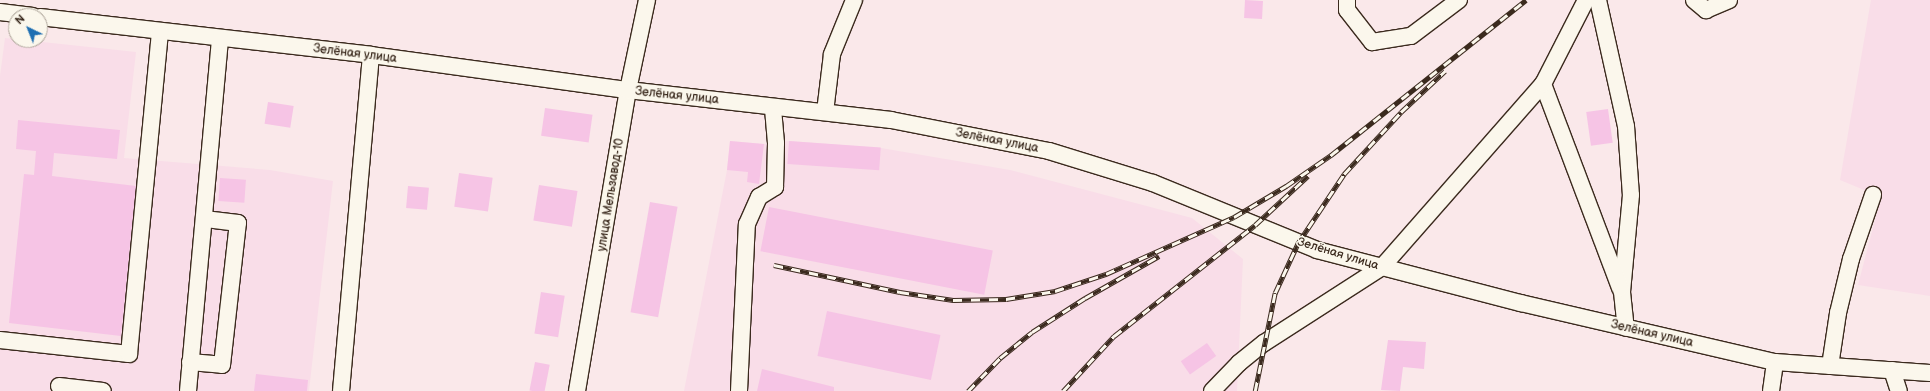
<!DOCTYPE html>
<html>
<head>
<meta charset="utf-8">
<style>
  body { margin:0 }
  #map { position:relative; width:1930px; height:391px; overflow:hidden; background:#fae8ea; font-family:"Balsamiq Sans",sans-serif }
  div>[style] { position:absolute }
  .built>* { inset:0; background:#f9dde8 }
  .building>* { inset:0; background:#f6c4e5; transform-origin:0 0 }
  .roads { filter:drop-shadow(1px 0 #3b2a1e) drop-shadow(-1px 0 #3b2a1e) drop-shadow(0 1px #3b2a1e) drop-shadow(0 -1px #3b2a1e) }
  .minor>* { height:16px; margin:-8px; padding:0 8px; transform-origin:8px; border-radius:8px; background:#fbf7ec }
  .rail>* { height:4.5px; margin-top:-2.25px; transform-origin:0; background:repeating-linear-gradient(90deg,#fbf7ec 0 9px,#3b2a1e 0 18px); box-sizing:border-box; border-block:1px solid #3b2a1e }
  span { translate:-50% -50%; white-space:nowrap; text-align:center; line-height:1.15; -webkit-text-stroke:3px #fbf7ec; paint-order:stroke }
  .street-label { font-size:12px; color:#3b2a1e }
  .north { position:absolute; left:8px; top:8px; width:40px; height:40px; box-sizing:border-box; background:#fbf7ec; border:1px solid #aea59a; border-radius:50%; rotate:317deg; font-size:11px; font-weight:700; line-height:16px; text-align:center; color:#3b2a1e }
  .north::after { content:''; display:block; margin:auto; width:14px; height:18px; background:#1f6fb2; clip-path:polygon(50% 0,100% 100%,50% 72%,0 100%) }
</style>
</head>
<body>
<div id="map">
  <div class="built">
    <div style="clip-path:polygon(1871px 0,1930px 0,1930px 296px,1858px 285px,1881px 197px,1840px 180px)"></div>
    <div style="clip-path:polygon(5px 38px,136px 52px,124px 158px,270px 170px,333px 181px,309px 391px,0 391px,0 76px)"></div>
    <div style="clip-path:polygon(730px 141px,764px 144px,789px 141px,881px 148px,1010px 170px,1192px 218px,1243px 259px,1237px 391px,684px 391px,727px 170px)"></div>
  </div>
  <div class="building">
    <div style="left:1245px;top:0;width:18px;height:18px;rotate:3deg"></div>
    <div style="left:268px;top:102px;width:26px;height:22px;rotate:9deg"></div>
    <div style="left:545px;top:108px;width:48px;height:28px;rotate:8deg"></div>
    <div style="left:1608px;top:109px;width:34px;height:22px;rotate:82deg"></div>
    <div style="clip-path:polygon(18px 120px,120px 130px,117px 159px,54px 153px,52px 176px,136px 186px,121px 336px,9px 323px,24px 174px,34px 175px,36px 151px,16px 149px)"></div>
    <div style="clip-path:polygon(730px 141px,764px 144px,759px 184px,747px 182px,748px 172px,727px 170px)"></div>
    <div style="left:789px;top:141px;width:92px;height:23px;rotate:4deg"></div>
    <div style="left:459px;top:173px;width:34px;height:34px;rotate:8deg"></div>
    <div style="left:220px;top:178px;width:26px;height:23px;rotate:4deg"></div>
    <div style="left:539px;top:185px;width:39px;height:36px;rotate:9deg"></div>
    <div style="left:408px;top:186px;width:21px;height:22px;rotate:5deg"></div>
    <div style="left:650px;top:202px;width:28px;height:112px;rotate:10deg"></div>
    <div style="left:769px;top:207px;width:228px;height:45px;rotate:11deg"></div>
    <div style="left:541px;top:292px;width:24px;height:42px;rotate:9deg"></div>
    <div style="left:827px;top:311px;width:116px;height:46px;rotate:12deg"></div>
    <div style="clip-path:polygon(1388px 340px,1426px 342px,1424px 369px,1403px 367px,1400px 391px,1381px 390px)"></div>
    <div style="left:1207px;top:343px;width:16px;height:32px;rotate:55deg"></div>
    <div style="left:535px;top:362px;width:15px;height:29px;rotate:11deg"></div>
    <div style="clip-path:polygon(762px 369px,834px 387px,834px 391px,757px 391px)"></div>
    <div style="clip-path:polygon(256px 374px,308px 380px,307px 391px,254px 391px)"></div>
  </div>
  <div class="roads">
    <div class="minor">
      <div style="left:1347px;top:0;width:10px;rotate:90deg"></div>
      <div style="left:1347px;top:10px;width:41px;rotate:52deg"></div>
      <div style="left:1372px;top:42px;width:39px;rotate:-9deg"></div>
      <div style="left:1411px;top:36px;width:60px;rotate:-36.9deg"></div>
      <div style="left:1598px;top:0;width:129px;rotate:77.5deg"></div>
      <div style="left:1626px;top:126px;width:69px;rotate:85.9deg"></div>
      <div style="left:1631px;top:195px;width:97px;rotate:95.3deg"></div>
      <div style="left:1622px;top:292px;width:36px;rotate:84deg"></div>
      <div style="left:1694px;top:0;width:16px;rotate:40deg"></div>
      <div style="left:1706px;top:10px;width:25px;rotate:-23deg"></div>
      <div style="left:0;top:12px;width:33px;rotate:7deg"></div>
      <div style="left:40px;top:17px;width:333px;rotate:6.5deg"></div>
      <div style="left:371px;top:55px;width:259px;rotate:7.8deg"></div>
      <div style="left:628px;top:90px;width:265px;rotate:6.5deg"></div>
      <div style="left:891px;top:120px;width:161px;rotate:11.1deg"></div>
      <div style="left:1049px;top:151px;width:109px;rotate:17.1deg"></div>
      <div style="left:1153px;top:183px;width:177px;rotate:22.2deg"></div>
      <div style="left:1317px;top:250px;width:211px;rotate:14.6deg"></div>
      <div style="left:1521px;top:303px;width:261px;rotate:13.1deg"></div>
      <div style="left:1775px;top:362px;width:155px;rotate:4.1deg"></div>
      <div style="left:1543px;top:84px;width:218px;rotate:69.3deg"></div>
      <div style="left:825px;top:112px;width:58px;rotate:-83.1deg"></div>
      <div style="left:832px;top:54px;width:58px;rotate:-67.8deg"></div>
      <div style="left:0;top:340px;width:130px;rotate:6.2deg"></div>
      <div style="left:129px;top:354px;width:323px;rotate:-84.5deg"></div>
      <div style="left:190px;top:362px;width:32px;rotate:5deg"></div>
      <div style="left:222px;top:365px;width:143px;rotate:-83.6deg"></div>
      <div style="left:238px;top:223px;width:34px;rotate:-173deg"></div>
      <div style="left:1830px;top:366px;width:54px;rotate:-81.4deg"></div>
      <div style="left:1838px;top:313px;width:56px;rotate:-76.5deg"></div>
      <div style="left:1851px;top:259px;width:68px;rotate:-71deg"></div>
      <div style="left:1892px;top:370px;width:22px;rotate:72deg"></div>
      <div style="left:59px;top:386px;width:44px;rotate:6.5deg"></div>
      <div style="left:188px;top:391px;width:353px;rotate:-84.8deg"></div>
      <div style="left:341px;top:391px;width:337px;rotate:-84.9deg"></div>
      <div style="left:577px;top:391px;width:305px;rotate:-80.4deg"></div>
      <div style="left:628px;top:90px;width:92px;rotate:-78.1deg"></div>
      <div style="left:739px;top:391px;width:167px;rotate:-87.3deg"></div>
      <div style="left:747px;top:224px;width:30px;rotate:-66deg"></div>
      <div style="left:759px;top:197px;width:19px;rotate:-32deg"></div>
      <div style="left:775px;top:187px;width:44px;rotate:-88.7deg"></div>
      <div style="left:776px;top:143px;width:36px;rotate:-95deg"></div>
      <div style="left:1212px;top:391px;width:39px;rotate:-46deg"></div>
      <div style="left:1239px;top:363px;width:32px;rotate:-39deg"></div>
      <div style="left:1264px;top:343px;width:140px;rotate:-32.8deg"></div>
      <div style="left:1382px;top:267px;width:244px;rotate:-48.7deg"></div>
      <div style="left:1543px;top:84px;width:94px;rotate:-62.9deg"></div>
      <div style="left:1771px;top:391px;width:29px;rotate:-82deg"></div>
    </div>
  </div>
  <div class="rail">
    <div style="left:774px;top:265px;width:129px;rotate:12.1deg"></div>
    <div style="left:900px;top:292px;width:54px;rotate:8.6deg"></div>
    <div style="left:953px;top:300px;width:53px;rotate:-1.1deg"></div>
    <div style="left:1006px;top:299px;width:50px;rotate:-9.3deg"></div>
    <div style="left:1055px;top:291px;width:54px;rotate:-18.4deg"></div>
    <div style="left:1106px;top:274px;width:140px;rotate:-24deg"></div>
    <div style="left:1234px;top:217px;width:61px;rotate:-30.8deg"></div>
    <div style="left:1286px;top:186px;width:55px;rotate:-34.6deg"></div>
    <div style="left:1331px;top:155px;width:249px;rotate:-38.5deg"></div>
    <div style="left:968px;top:391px;width:46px;rotate:-45.9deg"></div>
    <div style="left:1000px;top:358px;width:41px;rotate:-39.1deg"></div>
    <div style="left:1032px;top:332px;width:63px;rotate:-32.7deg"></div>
    <div style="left:1085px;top:298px;width:85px;rotate:-29.6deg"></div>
    <div style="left:1063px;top:391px;width:75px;rotate:-47.2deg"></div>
    <div style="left:1114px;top:336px;width:179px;rotate:-38.2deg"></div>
    <div style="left:1255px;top:225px;width:72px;rotate:-42.8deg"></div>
    <div style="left:1255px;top:391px;width:100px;rotate:-78.5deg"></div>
    <div style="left:1275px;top:293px;width:55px;rotate:-65.3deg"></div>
    <div style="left:1298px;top:243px;width:83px;rotate:-56.3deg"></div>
    <div style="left:1344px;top:174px;width:84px;rotate:-47.4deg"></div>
    <div style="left:1401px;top:112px;width:60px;rotate:-43deg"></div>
  </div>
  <div class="street-label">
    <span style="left:355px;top:54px;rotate:7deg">Зелёная улица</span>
    <span style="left:677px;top:96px;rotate:6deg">Зелёная улица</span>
    <span style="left:997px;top:141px;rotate:11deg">Зелёная улица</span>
    <span style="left:611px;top:195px;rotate:-81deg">улица Мельзавод-10</span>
    <span style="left:1338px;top:254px;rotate:17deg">Зелёная улица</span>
    <span style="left:1652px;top:334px;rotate:13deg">Зелёная улица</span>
  </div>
  <div class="north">N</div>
</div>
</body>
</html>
